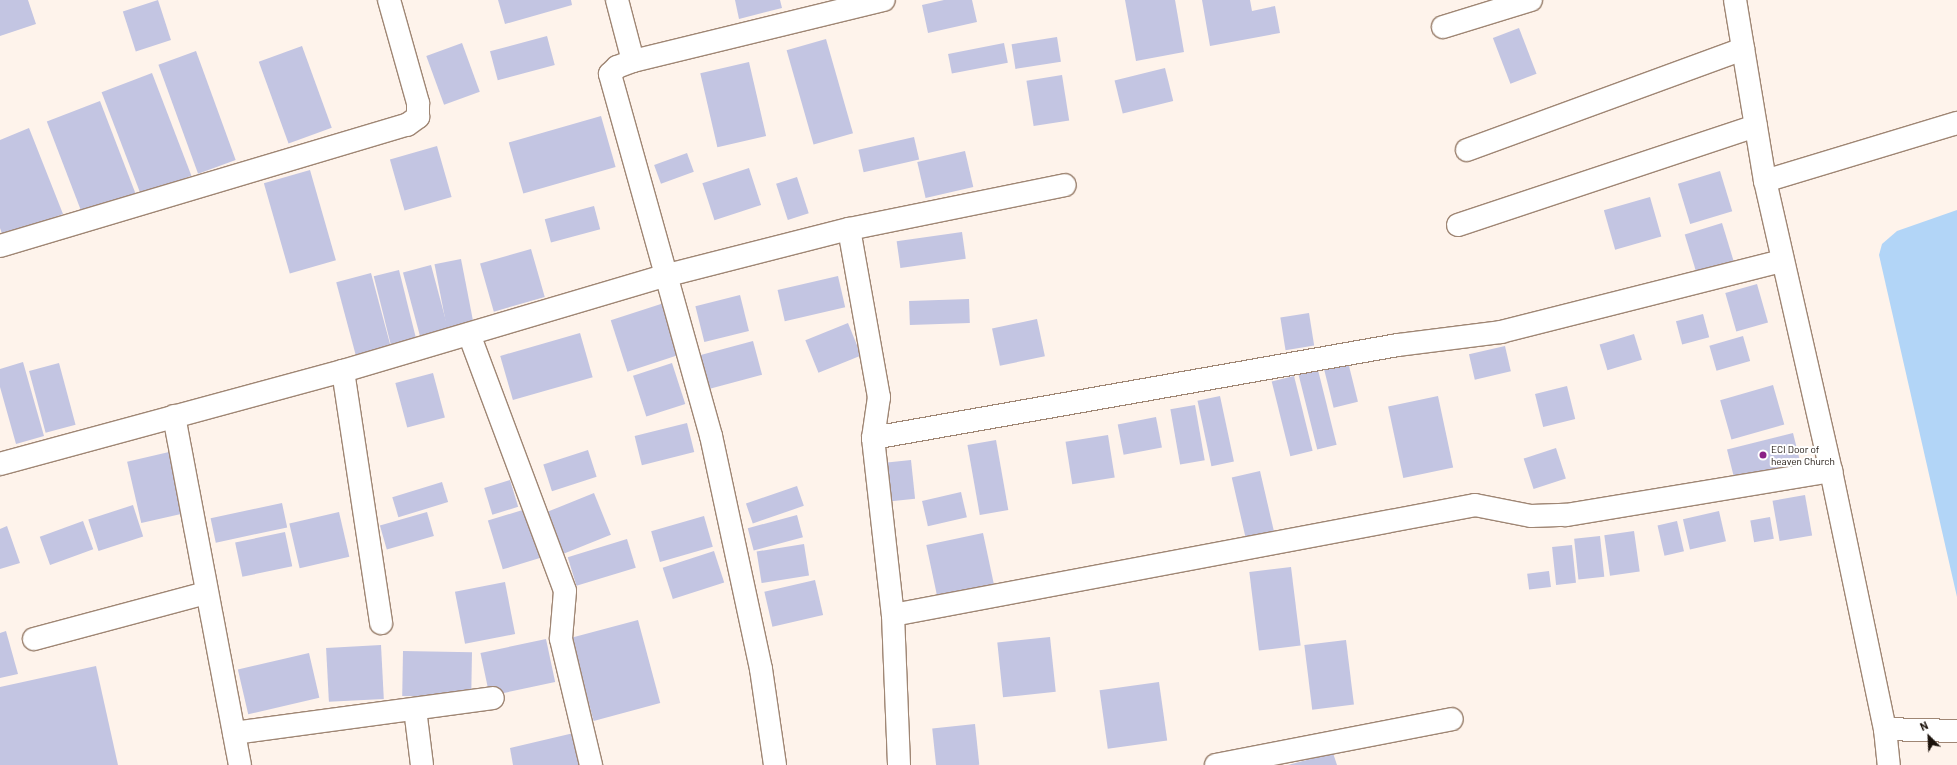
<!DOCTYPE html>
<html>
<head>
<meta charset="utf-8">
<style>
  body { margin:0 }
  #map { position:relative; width:1957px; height:765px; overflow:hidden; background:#fef3eb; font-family:Barlow,sans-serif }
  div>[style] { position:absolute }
  .water>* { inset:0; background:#b2d5f7 }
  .building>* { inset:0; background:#c3c5e2; transform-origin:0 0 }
  .roads { filter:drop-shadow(1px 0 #9f8674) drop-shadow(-1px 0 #9f8674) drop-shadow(0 1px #9f8674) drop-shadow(0 -1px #9f8674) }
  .minor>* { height:22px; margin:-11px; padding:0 11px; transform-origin:11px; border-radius:11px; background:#fff }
  .dots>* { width:11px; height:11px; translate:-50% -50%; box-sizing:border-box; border:2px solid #fff; border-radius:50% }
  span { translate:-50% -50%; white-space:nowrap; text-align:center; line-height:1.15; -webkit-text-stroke:4px #fff; paint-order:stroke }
  .poi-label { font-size:10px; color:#1b120b }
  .left { translate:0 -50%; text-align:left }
  .north { position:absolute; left:1909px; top:717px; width:40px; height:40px; -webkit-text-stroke:3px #fff; paint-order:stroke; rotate:336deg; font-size:11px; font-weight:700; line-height:16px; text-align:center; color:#1b120b }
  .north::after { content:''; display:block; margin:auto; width:14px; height:18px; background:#1b120b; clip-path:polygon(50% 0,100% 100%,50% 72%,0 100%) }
</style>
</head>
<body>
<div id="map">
  <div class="water">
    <div style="clip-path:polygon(1957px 210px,1957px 597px,1879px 255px,1882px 244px,1897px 231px)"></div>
  </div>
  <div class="building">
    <div style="clip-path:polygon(0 0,28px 0,36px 24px,0 36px)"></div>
    <div style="left:158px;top:0;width:42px;height:37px;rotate:72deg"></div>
    <div style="clip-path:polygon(498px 0,571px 0,572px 5px,505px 24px)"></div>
    <div style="clip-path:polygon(735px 0,780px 0,782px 8px,739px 19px)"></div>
    <div style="clip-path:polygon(944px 0,972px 0,977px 22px,928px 33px,922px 5px)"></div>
    <div style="clip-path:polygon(1125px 0,1175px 0,1184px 52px,1136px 61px)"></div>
    <div style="clip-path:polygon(1202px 0,1250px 0,1252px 11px,1275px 6px,1280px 33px,1210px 46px)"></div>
    <div style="left:1519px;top:28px;width:49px;height:28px;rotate:69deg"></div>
    <div style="left:547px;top:36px;width:30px;height:59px;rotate:75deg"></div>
    <div style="left:1057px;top:37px;width:25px;height:46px;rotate:81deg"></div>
    <div style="left:826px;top:39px;width:98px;height:41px;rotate:74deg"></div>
    <div style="left:462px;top:43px;width:52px;height:38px;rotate:70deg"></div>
    <div style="left:1004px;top:43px;width:20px;height:57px;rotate:79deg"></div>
    <div style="left:302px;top:46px;width:87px;height:46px;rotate:70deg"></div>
    <div style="left:196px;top:51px;width:116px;height:40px;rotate:70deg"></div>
    <div style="left:749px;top:62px;width:76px;height:50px;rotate:77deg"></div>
    <div style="left:1165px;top:68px;width:34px;height:52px;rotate:76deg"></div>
    <div style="left:152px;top:73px;width:110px;height:54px;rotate:69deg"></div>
    <div style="left:1062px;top:75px;width:46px;height:36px;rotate:81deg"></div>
    <div style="left:100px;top:101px;width:101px;height:57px;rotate:69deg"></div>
    <div style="left:601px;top:116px;width:53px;height:96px;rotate:74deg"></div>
    <div style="clip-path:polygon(29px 128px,63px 214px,3px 237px,0 228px,0 140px)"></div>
    <div style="left:914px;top:137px;width:23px;height:57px;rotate:77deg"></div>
    <div style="left:437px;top:146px;width:53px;height:49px;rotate:74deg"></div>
    <div style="left:965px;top:151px;width:37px;height:49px;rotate:77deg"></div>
    <div style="left:687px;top:153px;width:20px;height:35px;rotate:70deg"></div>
    <div style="left:749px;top:168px;width:39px;height:49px;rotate:72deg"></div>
    <div style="left:310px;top:170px;width:94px;height:48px;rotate:74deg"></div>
    <div style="left:1720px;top:171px;width:42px;height:44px;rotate:73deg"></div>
    <div style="left:797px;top:177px;width:38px;height:22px;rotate:72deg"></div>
    <div style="left:1650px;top:197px;width:41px;height:48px;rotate:74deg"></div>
    <div style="left:594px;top:206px;width:24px;height:51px;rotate:75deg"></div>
    <div style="left:1722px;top:223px;width:45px;height:39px;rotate:73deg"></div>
    <div style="left:962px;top:232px;width:27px;height:66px;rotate:82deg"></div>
    <div style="left:531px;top:249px;width:50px;height:53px;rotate:74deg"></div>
    <div style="left:461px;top:259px;width:65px;height:27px;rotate:79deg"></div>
    <div style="left:431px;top:265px;width:67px;height:29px;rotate:75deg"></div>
    <div style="left:399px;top:270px;width:70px;height:26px;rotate:76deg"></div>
    <div style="left:371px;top:273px;width:75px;height:36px;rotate:75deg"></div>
    <div style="left:838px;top:276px;width:32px;height:62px;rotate:77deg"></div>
    <div style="left:1757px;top:284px;width:40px;height:33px;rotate:74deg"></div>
    <div style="left:740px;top:295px;width:37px;height:46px;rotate:76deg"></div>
    <div style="left:969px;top:299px;width:24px;height:60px;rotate:88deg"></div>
    <div style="left:664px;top:303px;width:54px;height:56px;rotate:72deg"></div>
    <div style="left:1309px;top:313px;width:33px;height:29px;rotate:81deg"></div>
    <div style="left:1703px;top:314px;width:24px;height:28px;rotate:75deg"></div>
    <div style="left:1037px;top:319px;width:38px;height:46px;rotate:78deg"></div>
    <div style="left:848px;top:323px;width:35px;height:46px;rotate:68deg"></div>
    <div style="left:580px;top:333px;width:46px;height:83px;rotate:74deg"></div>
    <div style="left:1634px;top:334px;width:27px;height:36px;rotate:73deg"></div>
    <div style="left:1743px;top:336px;width:26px;height:35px;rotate:74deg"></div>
    <div style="left:753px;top:341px;width:35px;height:56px;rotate:75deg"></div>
    <div style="left:1505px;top:346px;width:26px;height:37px;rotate:77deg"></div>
    <div style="clip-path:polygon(23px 362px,44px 436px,16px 444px,0 387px,0 369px)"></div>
    <div style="left:1348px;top:362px;width:41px;height:25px;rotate:76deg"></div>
    <div style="left:59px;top:363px;width:64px;height:31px;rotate:75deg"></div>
    <div style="left:672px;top:363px;width:43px;height:41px;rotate:72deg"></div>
    <div style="left:1318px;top:370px;width:77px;height:20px;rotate:76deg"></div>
    <div style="left:433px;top:373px;width:46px;height:39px;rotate:75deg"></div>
    <div style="left:1294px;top:376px;width:77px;height:23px;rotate:76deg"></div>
    <div style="left:1773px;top:385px;width:41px;height:55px;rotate:74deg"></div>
    <div style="left:1567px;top:386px;width:34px;height:33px;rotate:76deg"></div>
    <div style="left:1220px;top:396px;width:67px;height:23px;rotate:78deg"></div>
    <div style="left:1438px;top:396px;width:73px;height:51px;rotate:78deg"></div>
    <div style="left:1195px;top:405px;width:56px;height:25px;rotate:80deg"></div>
    <div style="left:1156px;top:417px;width:31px;height:39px;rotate:79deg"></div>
    <div style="left:687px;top:423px;width:30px;height:54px;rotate:76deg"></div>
    <div style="left:1793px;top:433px;width:30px;height:68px;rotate:76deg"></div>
    <div style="left:1108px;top:435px;width:43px;height:43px;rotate:81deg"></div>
    <div style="left:996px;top:440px;width:71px;height:29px;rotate:80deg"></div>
    <div style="left:1556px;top:448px;width:32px;height:34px;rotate:72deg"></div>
    <div style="left:588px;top:450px;width:28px;height:47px;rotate:72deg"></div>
    <div style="left:169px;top:452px;width:63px;height:43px;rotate:77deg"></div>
    <div style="left:911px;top:460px;width:39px;height:24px;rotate:84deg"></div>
    <div style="left:1260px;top:471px;width:64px;height:29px;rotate:77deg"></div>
    <div style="left:510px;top:480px;width:28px;height:27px;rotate:73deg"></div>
    <div style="left:442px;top:482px;width:21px;height:52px;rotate:73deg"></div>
    <div style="left:797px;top:486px;width:21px;height:54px;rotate:71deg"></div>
    <div style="left:961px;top:492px;width:26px;height:40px;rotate:77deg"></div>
    <div style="left:594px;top:493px;width:45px;height:51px;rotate:68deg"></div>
    <div style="left:1805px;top:495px;width:41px;height:33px;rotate:80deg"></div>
    <div style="left:282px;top:503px;width:25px;height:73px;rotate:78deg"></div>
    <div style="left:133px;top:505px;width:33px;height:47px;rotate:72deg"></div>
    <div style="left:529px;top:508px;width:51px;height:43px;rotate:73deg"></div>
    <div style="left:1719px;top:511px;width:31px;height:37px;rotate:77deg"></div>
    <div style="left:339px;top:512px;width:46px;height:51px;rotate:77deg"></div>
    <div style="left:427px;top:512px;width:25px;height:49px;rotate:74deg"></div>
    <div style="left:797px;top:515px;width:23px;height:51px;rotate:75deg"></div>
    <div style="left:704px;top:516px;width:32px;height:55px;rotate:74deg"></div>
    <div style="left:1770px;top:517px;width:22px;height:20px;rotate:80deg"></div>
    <div style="left:83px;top:521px;width:30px;height:46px;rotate:70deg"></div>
    <div style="left:1677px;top:521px;width:31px;height:20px;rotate:77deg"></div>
    <div style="clip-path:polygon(7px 526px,20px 563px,0 569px,0 529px)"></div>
    <div style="left:1634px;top:531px;width:41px;height:30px;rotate:82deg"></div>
    <div style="left:285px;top:532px;width:35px;height:51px;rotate:78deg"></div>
    <div style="left:983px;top:533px;width:57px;height:58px;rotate:78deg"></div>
    <div style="left:1600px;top:536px;width:41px;height:26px;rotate:84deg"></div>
    <div style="left:627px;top:539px;width:30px;height:62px;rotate:73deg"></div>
    <div style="left:804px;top:544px;width:32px;height:48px;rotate:81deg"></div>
    <div style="left:1572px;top:545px;width:38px;height:20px;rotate:84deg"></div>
    <div style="left:714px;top:551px;width:33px;height:54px;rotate:72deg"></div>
    <div style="left:1291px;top:567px;width:79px;height:42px;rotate:83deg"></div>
    <div style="left:1549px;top:571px;width:16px;height:22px;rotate:83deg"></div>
    <div style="left:815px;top:580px;width:36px;height:52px;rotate:77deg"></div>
    <div style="left:505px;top:582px;width:53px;height:51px;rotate:79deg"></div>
    <div style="left:638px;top:620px;width:86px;height:69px;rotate:75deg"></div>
    <div style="clip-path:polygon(6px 631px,18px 674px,0 678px,0 633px)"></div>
    <div style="left:1050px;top:637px;width:55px;height:53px;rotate:84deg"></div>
    <div style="left:546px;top:639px;width:44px;height:67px;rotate:78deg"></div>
    <div style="left:1346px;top:640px;width:65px;height:42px;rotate:83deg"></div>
    <div style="left:381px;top:645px;width:54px;height:55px;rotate:87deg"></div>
    <div style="left:403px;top:651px;width:69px;height:45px;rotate:1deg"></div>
    <div style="left:309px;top:653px;width:46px;height:73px;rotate:77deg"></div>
    <div style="clip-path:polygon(96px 666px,118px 765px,0 765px,0 687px)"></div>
    <div style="left:1159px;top:682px;width:59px;height:60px;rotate:82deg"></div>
    <div style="left:975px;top:724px;width:41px;height:43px;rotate:84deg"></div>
    <div style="clip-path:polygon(578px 732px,586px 765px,513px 765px,510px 748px)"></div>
    <div style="clip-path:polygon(1333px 753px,1337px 765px,1288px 765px)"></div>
  </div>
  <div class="roads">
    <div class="minor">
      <div style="left:617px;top:0;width:63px;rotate:75.3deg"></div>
      <div style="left:1443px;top:27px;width:92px;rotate:-17.1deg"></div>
      <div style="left:1467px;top:150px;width:294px;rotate:-20.1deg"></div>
      <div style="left:1765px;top:181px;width:201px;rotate:-16.8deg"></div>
      <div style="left:1458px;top:225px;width:314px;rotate:-18.4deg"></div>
      <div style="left:849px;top:229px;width:171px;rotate:79.9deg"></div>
      <div style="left:879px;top:397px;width:41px;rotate:98.3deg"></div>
      <div style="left:873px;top:438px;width:178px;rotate:83.6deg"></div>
      <div style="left:893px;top:615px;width:150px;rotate:87.7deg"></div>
      <div style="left:0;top:246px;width:425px;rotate:-16.6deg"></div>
      <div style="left:407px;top:125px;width:14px;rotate:-36deg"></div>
      <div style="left:418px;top:117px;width:14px;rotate:-90deg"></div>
      <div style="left:418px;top:103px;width:107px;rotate:-105.7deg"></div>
      <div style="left:469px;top:334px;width:274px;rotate:69.5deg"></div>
      <div style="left:565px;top:591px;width:48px;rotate:94.8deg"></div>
      <div style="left:561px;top:639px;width:130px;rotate:76.6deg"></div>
      <div style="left:343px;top:371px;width:255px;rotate:81.4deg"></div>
      <div style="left:174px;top:416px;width:355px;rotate:79.3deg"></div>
      <div style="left:873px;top:438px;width:533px;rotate:-10.05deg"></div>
      <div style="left:1398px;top:345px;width:104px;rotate:-7.2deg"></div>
      <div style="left:1501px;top:332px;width:290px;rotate:-14.2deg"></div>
      <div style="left:0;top:464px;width:355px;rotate:-15.2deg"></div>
      <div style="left:343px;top:371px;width:335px;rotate:-16.5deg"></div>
      <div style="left:664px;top:276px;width:191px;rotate:-14.3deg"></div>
      <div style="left:849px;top:229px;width:220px;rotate:-11.5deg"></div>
      <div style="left:1831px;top:471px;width:264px;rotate:78.2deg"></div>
      <div style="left:1885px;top:729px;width:36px;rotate:84deg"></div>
      <div style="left:893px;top:615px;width:592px;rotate:-10.7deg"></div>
      <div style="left:1475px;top:505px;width:57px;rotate:11.1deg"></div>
      <div style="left:1531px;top:516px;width:35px;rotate:-2deg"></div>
      <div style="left:1566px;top:515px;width:269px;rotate:-9.4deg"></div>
      <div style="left:1831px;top:471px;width:297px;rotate:-102.8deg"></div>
      <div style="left:1765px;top:181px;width:183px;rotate:-99.4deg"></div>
      <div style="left:34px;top:639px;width:178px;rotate:-15deg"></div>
      <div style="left:415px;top:709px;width:56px;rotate:82.9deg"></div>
      <div style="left:1885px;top:729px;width:72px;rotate:1.6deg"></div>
      <div style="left:234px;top:733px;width:261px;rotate:-7.7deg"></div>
      <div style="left:775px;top:765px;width:97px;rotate:-98.3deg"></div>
      <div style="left:761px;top:669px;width:238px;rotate:-102.1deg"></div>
      <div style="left:711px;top:436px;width:376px;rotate:-105.6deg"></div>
      <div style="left:610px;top:74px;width:10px;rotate:-45deg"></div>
      <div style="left:617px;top:67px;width:17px;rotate:-21deg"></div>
      <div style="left:633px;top:61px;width:258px;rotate:-13.7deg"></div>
      <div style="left:1216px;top:765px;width:240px;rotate:-11deg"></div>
    </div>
  </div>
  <div class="dots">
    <div style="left:1763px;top:455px;background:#8b2186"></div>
  </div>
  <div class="poi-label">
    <span class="left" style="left:1771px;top:455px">ECI Door of<br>heaven Church</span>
  </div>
  <div class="north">N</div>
</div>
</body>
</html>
